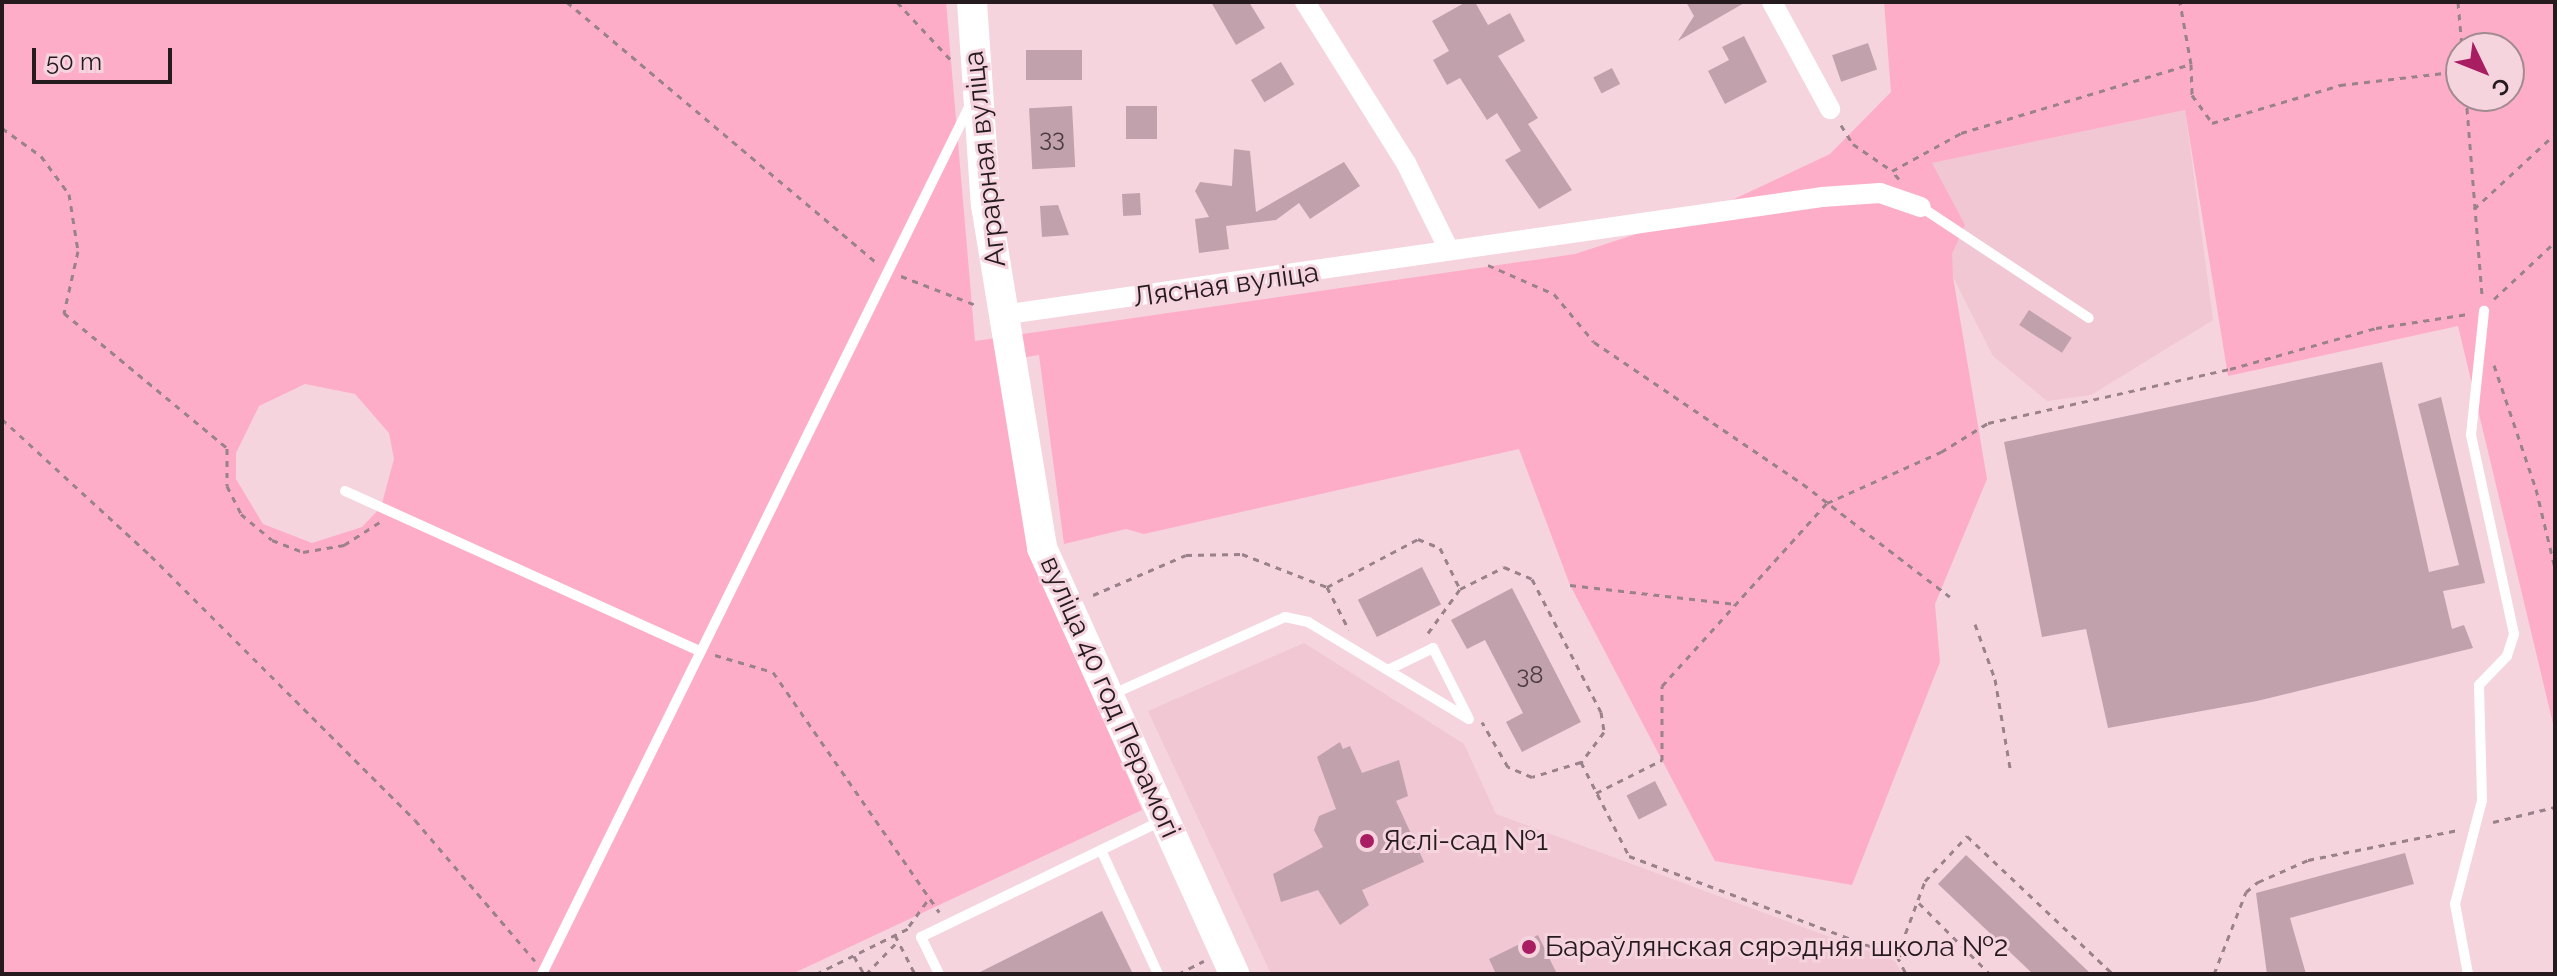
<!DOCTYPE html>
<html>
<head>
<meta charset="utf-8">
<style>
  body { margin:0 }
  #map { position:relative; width:2557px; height:976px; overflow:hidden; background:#f5d4de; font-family:Raleway,sans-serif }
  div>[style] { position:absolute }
  .built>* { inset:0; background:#f0c7d3 }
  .green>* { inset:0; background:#feadc8 }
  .building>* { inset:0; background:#c1a2ac; transform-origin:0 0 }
  .path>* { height:3px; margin-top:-1.5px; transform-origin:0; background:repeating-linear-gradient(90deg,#998289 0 6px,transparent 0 12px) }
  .lane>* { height:10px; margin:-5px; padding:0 5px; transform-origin:5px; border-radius:5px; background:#fff }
  .street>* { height:20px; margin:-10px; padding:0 10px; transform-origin:10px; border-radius:10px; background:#fff }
  .secondary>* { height:30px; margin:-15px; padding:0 15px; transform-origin:15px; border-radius:15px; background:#fff }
  .dots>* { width:22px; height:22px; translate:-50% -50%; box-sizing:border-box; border:4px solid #f5d4de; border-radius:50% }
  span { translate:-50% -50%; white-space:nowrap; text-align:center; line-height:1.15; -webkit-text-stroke:6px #f5d4de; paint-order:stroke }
  .number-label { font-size:24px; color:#4c3c42 }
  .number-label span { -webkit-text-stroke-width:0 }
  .street-label { font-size:28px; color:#251a1e }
  .poi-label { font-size:28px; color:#251a1e }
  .left { translate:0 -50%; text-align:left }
  .frame { position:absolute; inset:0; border:4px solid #251a1e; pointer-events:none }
  .north { position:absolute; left:2445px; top:32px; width:80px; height:80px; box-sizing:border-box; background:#f5d4de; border:2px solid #a28a91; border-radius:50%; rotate:133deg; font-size:22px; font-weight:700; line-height:32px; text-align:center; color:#251a1e }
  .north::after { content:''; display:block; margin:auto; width:28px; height:36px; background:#a91e62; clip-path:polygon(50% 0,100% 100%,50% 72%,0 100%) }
  .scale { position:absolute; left:32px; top:48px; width:140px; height:36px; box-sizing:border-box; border:4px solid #251a1e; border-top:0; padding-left:10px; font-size:24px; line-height:28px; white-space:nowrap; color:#251a1e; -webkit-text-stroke:6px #f5d4de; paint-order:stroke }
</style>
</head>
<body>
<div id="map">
  <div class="built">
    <div style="clip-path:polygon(2185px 110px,2213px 320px,2091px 395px,2047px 401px,1993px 356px,1953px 277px,1932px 163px)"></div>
    <div style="clip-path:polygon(1304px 643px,1464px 744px,1496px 814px,1895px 961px,1902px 974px,1271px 974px,1148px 711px)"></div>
  </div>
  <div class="green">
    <div style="clip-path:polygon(evenodd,2px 2px,946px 2px,975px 341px,1575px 254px,1713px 209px,1830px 154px,1891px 92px,1884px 2px,2555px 2px,2555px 732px,2458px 326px,2228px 376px,2185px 110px,1932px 163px,1965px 225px,1952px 254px,1953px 277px,1987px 479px,1935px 604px,1940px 662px,1852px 885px,1715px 861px,1570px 585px,1519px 449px,1144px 534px,1126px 529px,1064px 544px,1039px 355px,1002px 361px,1028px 540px,1142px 810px,792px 974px,2px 974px,2px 2px,2461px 48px,2509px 48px,2509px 96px,2461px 96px,2461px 48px,2px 2px,305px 384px,355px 394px,389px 433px,394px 459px,381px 507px,362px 527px,312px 543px,263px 524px,236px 479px,236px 453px,259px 406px,305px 384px)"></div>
  </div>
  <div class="building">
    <div style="clip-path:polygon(1211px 2px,1249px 2px,1265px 28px,1236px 45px)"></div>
    <div style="clip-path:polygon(1466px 2px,1475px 2px,1488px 25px,1510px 13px,1525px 41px,1498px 56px,1538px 118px,1528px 124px,1572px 190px,1539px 209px,1505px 160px,1521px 151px,1497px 113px,1487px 120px,1460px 78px,1447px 85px,1433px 60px,1449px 51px,1432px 21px)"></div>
    <div style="clip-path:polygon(1686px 2px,1746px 2px,1678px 41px,1694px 16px)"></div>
    <div style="clip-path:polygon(1744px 36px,1767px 82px,1725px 104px,1708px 71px,1729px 60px,1722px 47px)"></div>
    <div style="left:1868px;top:43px;width:28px;height:38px;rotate:71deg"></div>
    <div style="left:1082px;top:50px;width:30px;height:56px;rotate:90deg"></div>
    <div style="left:1281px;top:62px;width:26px;height:35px;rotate:59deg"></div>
    <div style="left:1612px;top:68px;width:18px;height:21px;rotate:63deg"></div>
    <div style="left:1072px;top:106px;width:61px;height:43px;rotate:87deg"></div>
    <div style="left:1126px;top:106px;width:31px;height:33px"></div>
    <div style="clip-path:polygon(1234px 149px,1250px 151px,1256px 212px,1344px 162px,1360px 186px,1310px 219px,1299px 203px,1276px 220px,1226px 226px,1229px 249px,1199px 253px,1195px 219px,1209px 217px,1195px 191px,1200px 182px,1232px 186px)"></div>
    <div style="left:1140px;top:193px;width:22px;height:18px;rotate:87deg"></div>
    <div style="clip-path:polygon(1058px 205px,1069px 235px,1042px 237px,1040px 206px)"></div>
    <div style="left:2029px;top:310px;width:51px;height:18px;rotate:33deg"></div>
    <div style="clip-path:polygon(2382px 362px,2429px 572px,2459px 565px,2418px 404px,2441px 397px,2485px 583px,2443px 591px,2452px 629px,2464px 625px,2473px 648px,2257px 701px,2108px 728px,2086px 629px,2042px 637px,2004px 442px)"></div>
    <div style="left:1422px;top:567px;width:42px;height:72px;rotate:63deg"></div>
    <div style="clip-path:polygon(1512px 588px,1581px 722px,1522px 752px,1506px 722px,1523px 713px,1485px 640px,1467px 649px,1451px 620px)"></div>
    <div style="clip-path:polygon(1340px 742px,1343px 749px,1350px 746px,1362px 773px,1399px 760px,1408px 796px,1396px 801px,1424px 862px,1362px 890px,1369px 905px,1340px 925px,1318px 890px,1281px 902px,1273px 874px,1323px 847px,1314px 830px,1319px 816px,1336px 809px,1317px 757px)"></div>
    <div style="left:1655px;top:781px;width:27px;height:32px;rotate:63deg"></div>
    <div style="clip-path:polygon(2405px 853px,2414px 884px,2290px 918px,2306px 974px,2267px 974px,2256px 893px)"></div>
    <div style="clip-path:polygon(1966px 855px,2000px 887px,2091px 974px,2033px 974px,1938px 884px)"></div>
    <div style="clip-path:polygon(1102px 911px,1133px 974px,976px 974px)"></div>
    <div style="clip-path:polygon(1538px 935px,1557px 974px,1496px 974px,1489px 959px)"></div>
  </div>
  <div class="path">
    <div style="left:567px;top:2px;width:405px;rotate:40.1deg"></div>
    <div style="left:897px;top:2px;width:78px;rotate:47.1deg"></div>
    <div style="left:2458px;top:2px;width:46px;rotate:85deg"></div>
    <div style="left:2191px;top:64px;width:31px;rotate:88deg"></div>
    <div style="left:2192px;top:95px;width:34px;rotate:54deg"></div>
    <div style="left:2212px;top:123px;width:134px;rotate:-16.5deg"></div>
    <div style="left:2340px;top:85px;width:122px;rotate:-6.6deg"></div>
    <div style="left:2466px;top:96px;width:200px;rotate:85.4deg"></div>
    <div style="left:1841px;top:125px;width:22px;rotate:58deg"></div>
    <div style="left:1853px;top:144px;width:46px;rotate:34.4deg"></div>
    <div style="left:2px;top:128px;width:48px;rotate:35.7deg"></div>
    <div style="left:41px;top:156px;width:47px;rotate:53.6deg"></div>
    <div style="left:69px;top:194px;width:58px;rotate:81deg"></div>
    <div style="left:78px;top:251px;width:64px;rotate:102.7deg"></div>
    <div style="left:64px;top:313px;width:212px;rotate:39.6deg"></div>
    <div style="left:227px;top:448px;width:38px;rotate:90deg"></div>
    <div style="left:227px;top:486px;width:31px;rotate:63deg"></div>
    <div style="left:241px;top:514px;width:40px;rotate:40deg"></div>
    <div style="left:272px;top:540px;width:33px;rotate:21deg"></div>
    <div style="left:303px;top:552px;width:42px;rotate:-9.7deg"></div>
    <div style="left:344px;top:545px;width:43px;rotate:-32.6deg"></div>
    <div style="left:1899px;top:179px;width:11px;rotate:-131deg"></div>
    <div style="left:1892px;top:171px;width:79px;rotate:-28.8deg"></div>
    <div style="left:1961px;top:133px;width:240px;rotate:-16.7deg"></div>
    <div style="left:2191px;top:64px;width:63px;rotate:-100.1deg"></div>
    <div style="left:2474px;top:209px;width:110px;rotate:-42.8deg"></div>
    <div style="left:1488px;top:265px;width:72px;rotate:23.7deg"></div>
    <div style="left:1554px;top:294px;width:62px;rotate:50.2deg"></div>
    <div style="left:1594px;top:342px;width:253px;rotate:34.2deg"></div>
    <div style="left:1803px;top:484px;width:185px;rotate:37.5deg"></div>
    <div style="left:901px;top:276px;width:80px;rotate:21.1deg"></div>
    <div style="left:2494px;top:299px;width:83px;rotate:-43.1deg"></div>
    <div style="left:2494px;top:365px;width:131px;rotate:71.3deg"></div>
    <div style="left:2536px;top:489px;width:81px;rotate:76.5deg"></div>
    <div style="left:2px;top:419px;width:202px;rotate:42.6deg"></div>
    <div style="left:151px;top:556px;width:373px;rotate:45deg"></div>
    <div style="left:415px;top:820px;width:185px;rotate:49.6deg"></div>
    <div style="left:1570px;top:585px;width:167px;rotate:6.5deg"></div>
    <div style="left:1327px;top:587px;width:48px;rotate:62.9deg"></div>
    <div style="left:1093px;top:595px;width:101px;rotate:-23.3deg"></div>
    <div style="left:1186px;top:555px;width:56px;rotate:-1deg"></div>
    <div style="left:1242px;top:554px;width:91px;rotate:21.2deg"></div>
    <div style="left:1327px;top:587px;width:103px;rotate:-27.8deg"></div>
    <div style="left:1418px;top:539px;width:24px;rotate:22deg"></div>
    <div style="left:1440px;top:548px;width:46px;rotate:64deg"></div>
    <div style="left:1460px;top:589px;width:49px;rotate:-26.6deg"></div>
    <div style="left:1504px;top:567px;width:30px;rotate:23deg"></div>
    <div style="left:1532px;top:579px;width:150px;rotate:62.6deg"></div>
    <div style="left:1601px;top:712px;width:20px;rotate:81deg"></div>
    <div style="left:1604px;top:732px;width:38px;rotate:127deg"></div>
    <div style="left:1581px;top:762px;width:51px;rotate:163deg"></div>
    <div style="left:1532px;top:777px;width:26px;rotate:-157deg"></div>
    <div style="left:1508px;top:767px;width:52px;rotate:-120deg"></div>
    <div style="left:1975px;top:624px;width:59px;rotate:70deg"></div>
    <div style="left:1995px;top:679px;width:90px;rotate:80.4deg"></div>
    <div style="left:1428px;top:633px;width:54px;rotate:-54deg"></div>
    <div style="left:715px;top:655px;width:60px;rotate:16.3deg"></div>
    <div style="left:773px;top:672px;width:292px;rotate:55.3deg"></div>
    <div style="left:1581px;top:762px;width:106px;rotate:62.9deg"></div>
    <div style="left:1629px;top:856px;width:286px;rotate:20.5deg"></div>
    <div style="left:1897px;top:956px;width:20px;rotate:63deg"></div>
    <div style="left:1596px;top:793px;width:74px;rotate:-26.6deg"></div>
    <div style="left:1662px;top:760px;width:74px;rotate:-90deg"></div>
    <div style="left:1662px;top:686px;width:246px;rotate:-48deg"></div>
    <div style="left:1827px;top:503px;width:125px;rotate:-24.1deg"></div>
    <div style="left:1941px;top:452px;width:55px;rotate:-31.7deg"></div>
    <div style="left:1988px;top:423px;width:248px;rotate:-12.6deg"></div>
    <div style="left:2230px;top:369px;width:152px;rotate:-15.7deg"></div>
    <div style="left:2376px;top:328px;width:93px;rotate:-8.7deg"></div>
    <div style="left:2493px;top:822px;width:64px;rotate:-13.6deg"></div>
    <div style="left:1919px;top:903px;width:100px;rotate:45deg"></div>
    <div style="left:909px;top:926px;width:36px;rotate:-54deg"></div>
    <div style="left:895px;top:935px;width:44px;rotate:62.9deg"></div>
    <div style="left:854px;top:956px;width:21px;rotate:61deg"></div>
    <div style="left:1897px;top:956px;width:80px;rotate:-69.5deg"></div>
    <div style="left:1925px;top:881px;width:62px;rotate:-47deg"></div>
    <div style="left:1967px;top:836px;width:201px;rotate:43.4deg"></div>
    <div style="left:1897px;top:956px;width:60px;rotate:-14.5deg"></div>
    <div style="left:816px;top:974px;width:106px;rotate:-26.3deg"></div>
    <div style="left:866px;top:974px;width:46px;rotate:-45.9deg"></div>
    <div style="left:1178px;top:974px;width:29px;rotate:-27deg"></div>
    <div style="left:2214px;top:974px;width:88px;rotate:-68.7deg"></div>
    <div style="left:2246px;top:892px;width:16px;rotate:-40deg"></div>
    <div style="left:2258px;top:882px;width:55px;rotate:-23.7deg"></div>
    <div style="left:2308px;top:860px;width:153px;rotate:-11.3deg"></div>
  </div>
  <div class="lane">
    <div style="left:1921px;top:207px;width:201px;rotate:33.5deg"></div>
    <div style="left:345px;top:491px;width:388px;rotate:24.3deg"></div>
    <div style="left:1390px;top:669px;width:48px;rotate:-26deg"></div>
    <div style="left:1433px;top:648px;width:77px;rotate:63.1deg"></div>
    <div style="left:1113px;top:694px;width:188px;rotate:-24.1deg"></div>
    <div style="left:1285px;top:617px;width:24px;rotate:12deg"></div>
    <div style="left:1308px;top:622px;width:188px;rotate:31.1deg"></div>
    <div style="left:1101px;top:850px;width:136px;rotate:65.3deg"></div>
    <div style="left:542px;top:974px;width:971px;rotate:-63.78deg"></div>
    <div style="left:939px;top:974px;width:41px;rotate:-115.9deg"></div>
    <div style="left:921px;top:937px;width:269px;rotate:-25.8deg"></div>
    <div style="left:2468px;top:974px;width:71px;rotate:-100.5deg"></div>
    <div style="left:2455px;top:904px;width:107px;rotate:-75.4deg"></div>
    <div style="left:2482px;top:800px;width:115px;rotate:-91.5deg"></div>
    <div style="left:2479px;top:685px;width:40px;rotate:-46deg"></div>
    <div style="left:2507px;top:656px;width:23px;rotate:-72deg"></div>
    <div style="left:2514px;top:634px;width:204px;rotate:-102.2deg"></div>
    <div style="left:2471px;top:435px;width:125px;rotate:-84deg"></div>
  </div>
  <div class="street">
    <div style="left:1305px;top:2px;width:190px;rotate:57.9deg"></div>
    <div style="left:1406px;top:163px;width:95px;rotate:63.7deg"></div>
    <div style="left:1772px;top:2px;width:122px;rotate:61.5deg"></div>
    <div style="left:1002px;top:315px;width:828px;rotate:-8.19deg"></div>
    <div style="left:1822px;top:197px;width:58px;rotate:-3.9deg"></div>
    <div style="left:1880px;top:193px;width:43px;rotate:18.9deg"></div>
  </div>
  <div class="secondary">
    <div style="left:972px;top:2px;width:203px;rotate:86.1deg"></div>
    <div style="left:986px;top:205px;width:348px;rotate:80.7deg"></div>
    <div style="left:1042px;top:548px;width:467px;rotate:65.7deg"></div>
  </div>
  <div class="dots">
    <div style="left:1367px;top:841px;background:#a91e62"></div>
    <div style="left:1529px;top:947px;background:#a91e62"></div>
  </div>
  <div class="number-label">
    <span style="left:1052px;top:138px">33</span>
    <span style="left:1530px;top:675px">38</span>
  </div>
  <div class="street-label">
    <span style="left:985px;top:159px;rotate:-96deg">Аграрная вуліца</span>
    <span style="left:1226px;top:285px;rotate:-8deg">Лясная вуліца</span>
    <span style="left:1110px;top:697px;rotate:66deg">вуліца 40 год Перамогі</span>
  </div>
  <div class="poi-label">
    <span class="left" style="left:1383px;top:841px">Яслі-сад №1</span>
    <span class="left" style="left:1545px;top:947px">Бараўлянская сярэдняя школа №2</span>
  </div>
  <div class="frame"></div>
  <div class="north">С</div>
  <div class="scale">50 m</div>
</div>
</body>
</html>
